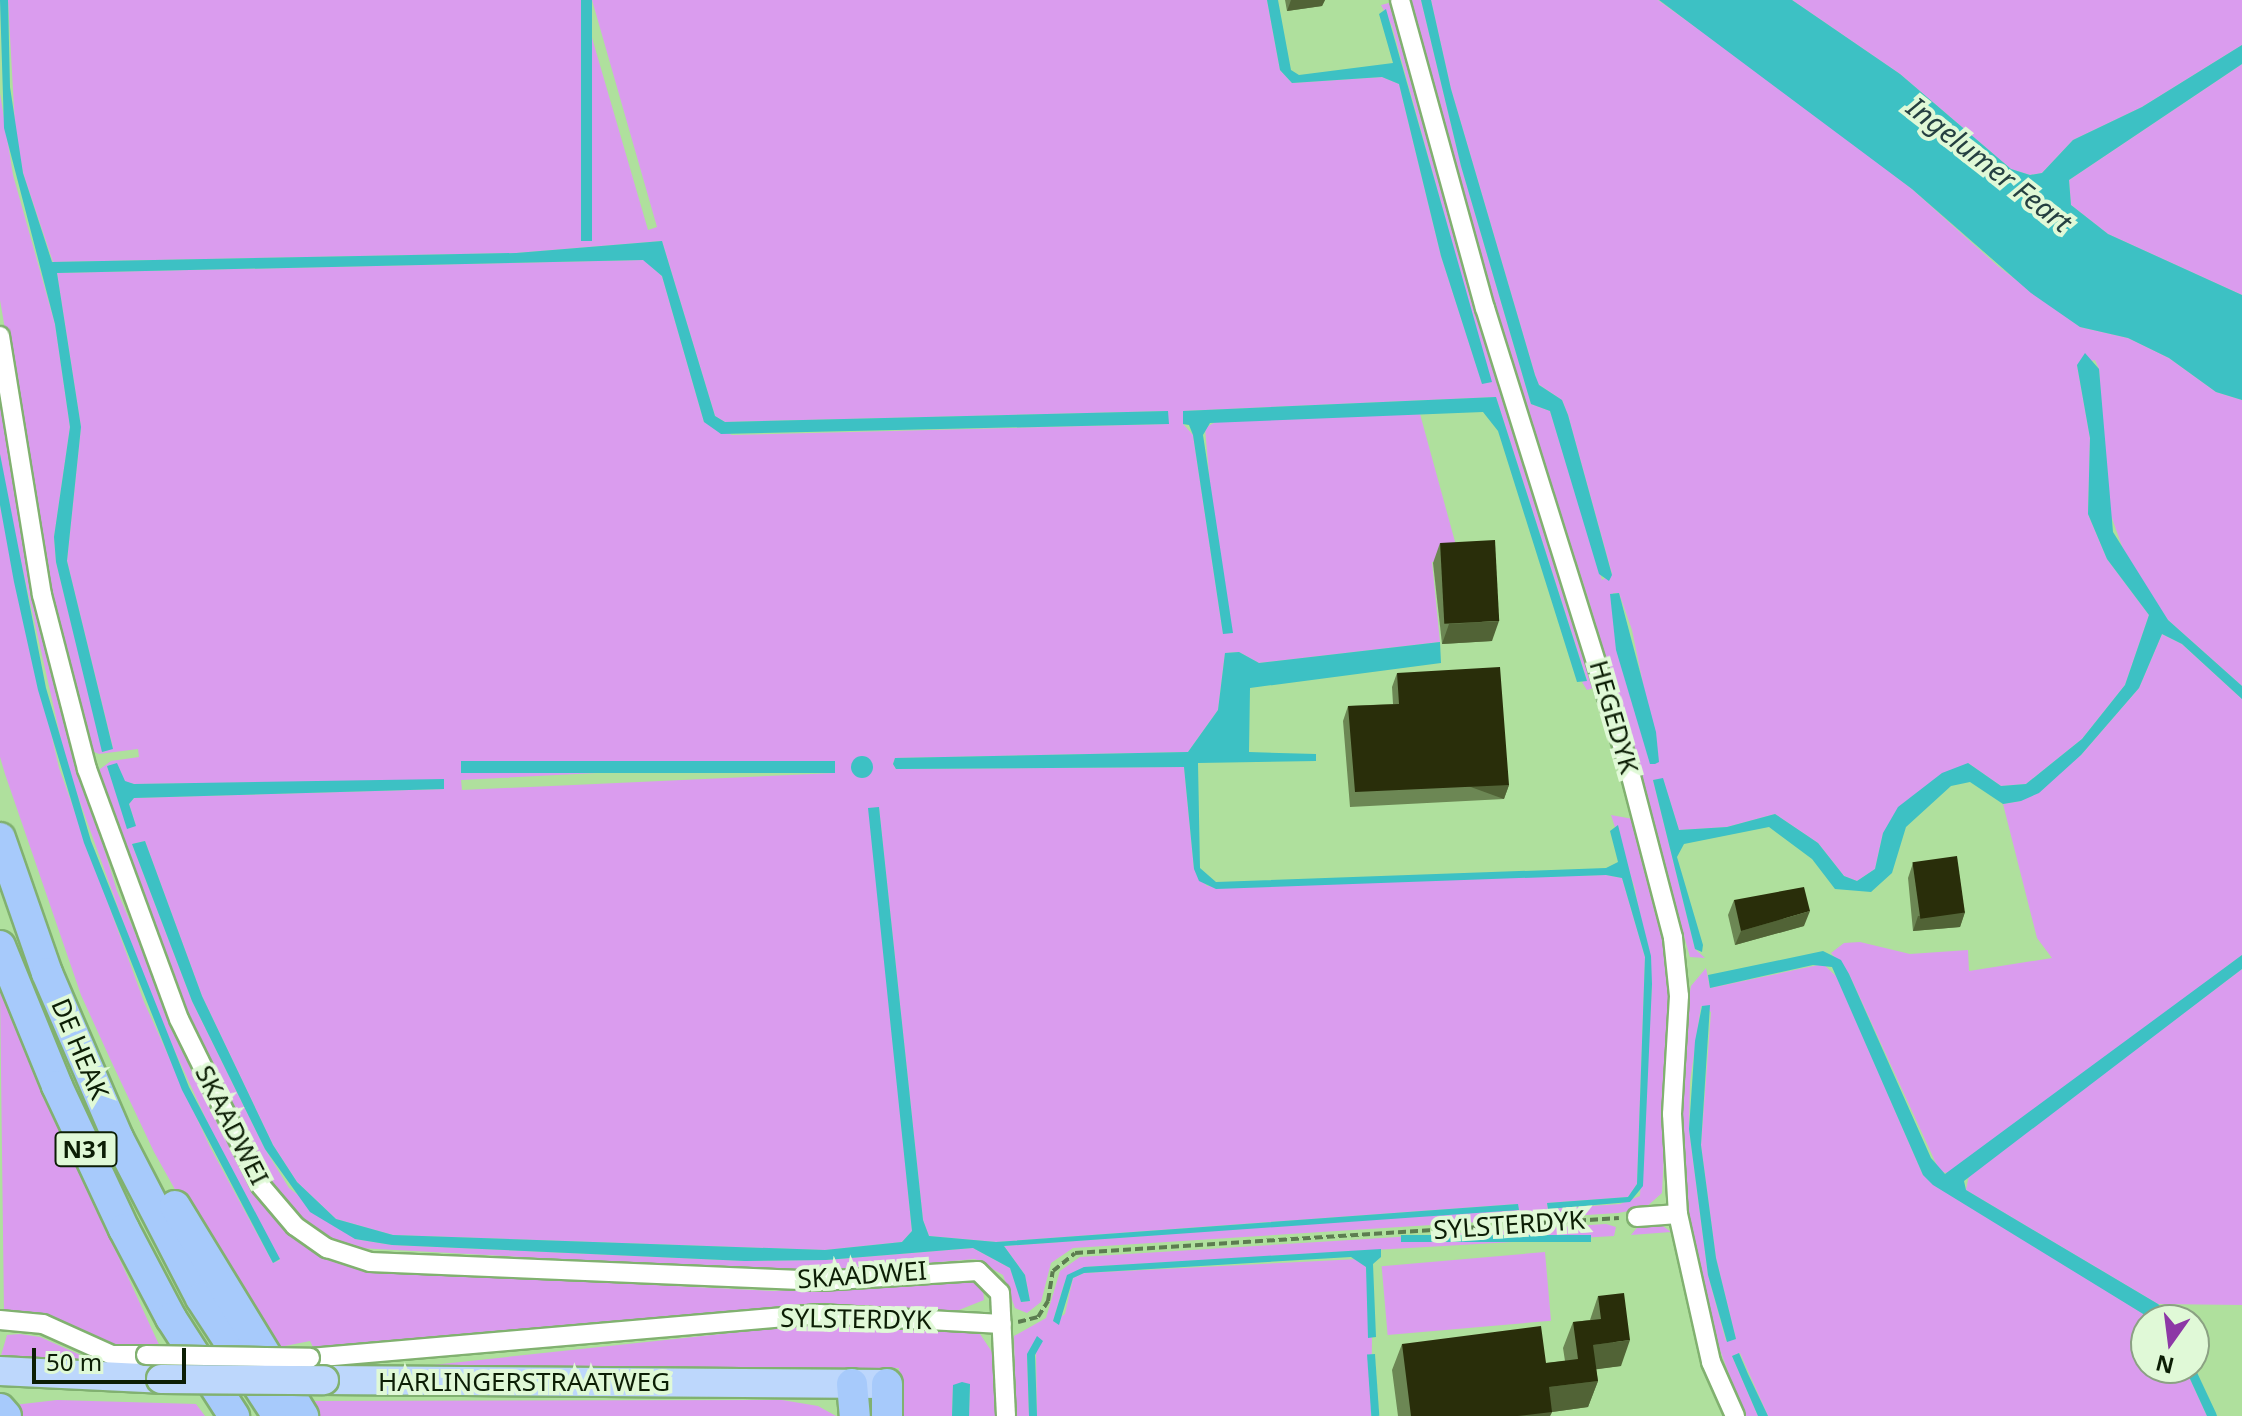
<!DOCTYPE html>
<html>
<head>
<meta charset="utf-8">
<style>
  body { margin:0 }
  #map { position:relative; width:2242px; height:1416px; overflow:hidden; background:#afe09d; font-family:"Noto Sans",sans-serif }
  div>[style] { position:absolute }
  .green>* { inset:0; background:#da9cee; transform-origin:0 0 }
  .water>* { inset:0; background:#3dc1c4; transform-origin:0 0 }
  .round { border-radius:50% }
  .path>* { height:4px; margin-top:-2px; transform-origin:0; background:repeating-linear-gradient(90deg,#5c7d50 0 8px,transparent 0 12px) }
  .roads { filter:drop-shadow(2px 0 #81b170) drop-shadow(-2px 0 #81b170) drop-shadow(0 2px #81b170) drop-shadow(0 -2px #81b170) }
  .minor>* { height:18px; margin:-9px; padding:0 9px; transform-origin:9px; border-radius:9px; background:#fff }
  .primary>* { height:28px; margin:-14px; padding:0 14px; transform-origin:14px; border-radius:14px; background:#bdd7fc }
  .trunk>* { height:30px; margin:-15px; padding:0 15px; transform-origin:15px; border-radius:15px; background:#a7cafb }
  .bridges { filter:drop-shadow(2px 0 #81b170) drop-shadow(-2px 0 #81b170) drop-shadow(0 2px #81b170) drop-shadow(0 -2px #81b170) }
  .minor-bridge>* { height:18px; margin:-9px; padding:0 9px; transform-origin:9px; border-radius:9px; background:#fff }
  .primary-bridge>* { height:28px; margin:-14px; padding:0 14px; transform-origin:14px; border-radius:14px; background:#bdd7fc }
  .wall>* { inset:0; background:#6c8754 }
  .shaded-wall>* { inset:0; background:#516336; transform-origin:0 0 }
  .building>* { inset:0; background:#292e0a; transform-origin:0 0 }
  span { translate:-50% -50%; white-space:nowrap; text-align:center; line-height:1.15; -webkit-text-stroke:8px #e0f9d7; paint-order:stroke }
  .shield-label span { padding:2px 6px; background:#e0f9d7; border:2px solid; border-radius:6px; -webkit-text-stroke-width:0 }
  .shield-label { font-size:24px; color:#0c1e05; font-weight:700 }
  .street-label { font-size:26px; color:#0c1e05 }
  .water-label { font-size:28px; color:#254041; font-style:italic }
  .north { position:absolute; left:2130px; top:1304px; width:80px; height:80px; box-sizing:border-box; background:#e0f9d7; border:2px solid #8ba183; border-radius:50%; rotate:194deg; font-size:22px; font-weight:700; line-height:32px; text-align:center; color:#0c1e05 }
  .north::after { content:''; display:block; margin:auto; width:28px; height:36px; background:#8d38a6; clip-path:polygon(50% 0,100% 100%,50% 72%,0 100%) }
  .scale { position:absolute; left:32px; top:1348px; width:154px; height:36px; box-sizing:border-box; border:4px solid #0c1e05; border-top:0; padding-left:10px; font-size:24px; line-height:28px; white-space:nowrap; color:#0c1e05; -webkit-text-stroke:6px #e0f9d7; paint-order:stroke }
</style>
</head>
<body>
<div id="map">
  <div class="green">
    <div style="clip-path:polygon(evenodd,8px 0,581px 0,648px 230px,657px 227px,592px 0,1267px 0,1280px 70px,1292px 83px,1382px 77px,1399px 84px,1441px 256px,1482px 383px,1491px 382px,1392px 26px,1381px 5px,1389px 3px,1400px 26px,1477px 309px,1597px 687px,1587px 690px,1582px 682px,1587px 680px,1496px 397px,1183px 411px,1183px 424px,1193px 435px,1223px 634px,1205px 428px,1219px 420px,1420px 414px,1460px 560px,1432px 562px,1440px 642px,1259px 663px,1239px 652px,1225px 653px,1218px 710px,1188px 752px,895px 758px,893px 764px,896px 769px,1184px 767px,1194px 869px,1207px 886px,1606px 875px,1622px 878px,1645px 957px,1637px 1184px,1628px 1197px,1547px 1203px,1548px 1209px,1620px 1204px,1640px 1196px,1652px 984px,1635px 889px,1611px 815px,1633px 819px,1669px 954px,1672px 987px,1662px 1193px,1645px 1208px,1618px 1213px,1073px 1248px,1051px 1263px,1041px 1302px,1027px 1313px,1015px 1308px,1003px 1275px,975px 1259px,815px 1273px,359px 1248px,325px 1235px,297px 1214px,269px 1180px,246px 1138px,193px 1028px,133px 881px,96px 772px,111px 761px,139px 757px,138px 749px,99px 754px,92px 751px,50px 593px,0 300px,0 93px,13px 175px,55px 324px,70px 427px,54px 537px,56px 562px,103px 752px,113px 748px,67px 561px,81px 427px,57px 273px,644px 260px,662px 276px,704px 422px,732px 435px,1168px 424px,1168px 411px,725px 422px,715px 416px,662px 241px,516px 253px,53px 262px,23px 173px,15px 126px,8px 0,835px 761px,834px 773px,462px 790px,461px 780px,835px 761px,8px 0,117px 764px,125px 782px,134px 784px,444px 780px,444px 789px,134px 798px,129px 804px,136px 826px,107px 767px,117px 764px,8px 0,869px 808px,879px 808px,923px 1220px,929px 1236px,996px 1242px,1517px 1204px,1519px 1209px,1004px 1246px,1025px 1275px,1030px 1301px,1022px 1302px,1010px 1268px,973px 1248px,826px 1260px,745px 1261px,392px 1245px,355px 1239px,289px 1188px,265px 1149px,192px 1001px,132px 844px,145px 841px,202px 996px,273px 1145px,297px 1182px,336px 1219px,393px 1235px,825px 1250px,902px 1242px,912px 1231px,869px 808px)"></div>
    <div style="clip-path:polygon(evenodd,1412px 0,1421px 0,1461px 166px,1531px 404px,1550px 411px,1602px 580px,1612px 574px,1568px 415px,1562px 400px,1538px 384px,1535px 375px,1451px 89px,1431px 0,1658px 0,1782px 89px,1912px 189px,1999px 267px,2080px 327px,2128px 338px,2169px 358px,2216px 392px,2242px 400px,2242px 686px,2168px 620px,2128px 563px,2108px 507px,2099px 369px,2095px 360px,2077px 365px,2090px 438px,2088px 514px,2107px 559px,2149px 615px,2125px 685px,2082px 739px,2026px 784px,2001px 786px,1968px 763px,1883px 833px,1875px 869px,1857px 881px,1844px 876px,1818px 843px,1775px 814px,1727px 827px,1679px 830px,1663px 779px,1653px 780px,1695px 949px,1705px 958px,1690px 957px,1589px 601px,1493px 307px,1413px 23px,1412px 0,1613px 593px,1619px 593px,1632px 630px,1659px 762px,1613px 593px)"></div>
    <div style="clip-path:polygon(1792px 0,2242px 0,2242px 45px,2142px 107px,2073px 140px,2042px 173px,2030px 175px,2011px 169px,1900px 74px)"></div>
    <div style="clip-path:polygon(2242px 64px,2242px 295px,2108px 234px,2071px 205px,2069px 180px)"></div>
    <div style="clip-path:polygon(0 397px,26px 563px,57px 694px,117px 891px,217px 1123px,257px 1196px,289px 1232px,310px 1249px,370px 1271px,774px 1291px,971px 1278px,983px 1289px,984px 1300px,949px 1314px,314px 1349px,310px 1341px,265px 1350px,154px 1152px,112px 1063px,81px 995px,5px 774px,0 757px,0 505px,59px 768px,144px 1002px,210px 1147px,273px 1263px,280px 1260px,217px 1143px,151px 999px,67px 766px,8px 504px,0 454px)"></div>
    <div style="clip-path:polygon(2162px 634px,2182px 644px,2242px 699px,2242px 955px,1985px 1148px,1949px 1173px,1940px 1172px,1849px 974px,1831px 953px,1844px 943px,1860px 942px,1910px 954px,1968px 950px,1969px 971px,2052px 958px,2037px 938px,2003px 804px,2021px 801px,2081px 755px,2139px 688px)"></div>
    <div style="clip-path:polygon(evenodd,1823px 964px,1837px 977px,1923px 1175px,2153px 1320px,2146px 1320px,2146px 1368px,2185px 1368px,2207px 1416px,1768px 1416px,1740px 1353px,1732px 1356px,1758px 1416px,1744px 1416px,1702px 1300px,1686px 1213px,1680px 1114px,1685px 1019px,1691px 986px,1706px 968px,1710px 988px,1823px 964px,1701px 1006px,1711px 1012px,1701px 1145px,1716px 1258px,1736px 1339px,1726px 1341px,1708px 1275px,1689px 1129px,1690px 1082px,1701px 1006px)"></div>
    <div style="clip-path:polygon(2242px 969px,2242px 1305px,2158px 1304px,1966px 1190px,1969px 1175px)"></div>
    <div style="clip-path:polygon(0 989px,43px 1093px,161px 1349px,138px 1354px,4px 1314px)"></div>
    <div style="clip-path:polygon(1606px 1224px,1616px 1227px,1614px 1236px,1084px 1267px,1064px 1284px,1053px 1321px,1065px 1314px,1073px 1278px,1084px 1273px,1359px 1259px,1366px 1267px,1372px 1338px,1371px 1416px,1037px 1416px,1036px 1350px,1027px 1354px,1029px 1416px,1016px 1416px,1014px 1336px,1046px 1318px,1060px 1271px,1080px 1257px)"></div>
    <div style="clip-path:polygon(1640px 1224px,1660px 1224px,1671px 1232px,1631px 1235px)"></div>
    <div style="left:1545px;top:1252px;width:69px;height:164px;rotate:85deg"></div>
    <div style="clip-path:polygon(834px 1322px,980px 1334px,994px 1355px,997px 1416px,969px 1416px,970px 1384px,953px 1386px,952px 1416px,897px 1416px,899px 1368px,386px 1375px,385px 1370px)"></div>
    <div style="clip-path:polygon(20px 1334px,40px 1337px,105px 1366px,0 1359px,7px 1335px)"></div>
    <div style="clip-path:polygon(57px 1400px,196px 1404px,205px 1416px,17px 1416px,14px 1405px)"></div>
    <div style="clip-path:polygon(782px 1400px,818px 1406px,836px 1416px,313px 1416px,302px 1401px)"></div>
  </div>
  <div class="water">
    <div style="clip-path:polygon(0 0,8px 0,10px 87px,23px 173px,52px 262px,516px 253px,662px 241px,715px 416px,725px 422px,1168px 411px,1169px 424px,721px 434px,704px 422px,662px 276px,643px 260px,57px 273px,81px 427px,67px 561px,113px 749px,102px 752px,56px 562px,54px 537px,70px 427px,55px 324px,4px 128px)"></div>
    <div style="left:581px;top:0;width:11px;height:241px"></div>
    <div style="clip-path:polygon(1267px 0,1278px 0,1291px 70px,1299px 75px,1393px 63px,1379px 14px,1386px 9px,1492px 382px,1482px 384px,1441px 256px,1399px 84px,1382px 77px,1292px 83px,1280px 70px)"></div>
    <div style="clip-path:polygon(1421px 0,1431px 0,1451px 89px,1535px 375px,1539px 385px,1562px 400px,1568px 415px,1612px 575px,1609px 581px,1599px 574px,1550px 411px,1531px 404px,1461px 166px)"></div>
    <div style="clip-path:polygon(1659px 0,1792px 0,1900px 74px,2011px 169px,2030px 175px,2042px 173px,2073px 140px,2142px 107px,2242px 45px,2242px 64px,2069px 180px,2071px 205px,2108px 234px,2242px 295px,2242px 400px,2216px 392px,2169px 358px,2128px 338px,2080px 327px,2031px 293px,1912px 189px)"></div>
    <div style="clip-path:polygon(2085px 353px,2099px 369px,2113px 532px,2168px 620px,2242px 686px,2242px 699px,2182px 644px,2162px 634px,2139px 688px,2081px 755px,2039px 793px,2021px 801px,2003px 804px,1970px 782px,1951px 786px,1906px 827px,1892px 873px,1871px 892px,1835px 889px,1812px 859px,1769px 827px,1684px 844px,1677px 857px,1703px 945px,1702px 952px,1695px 949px,1653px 780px,1663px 778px,1679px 830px,1727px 827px,1775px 814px,1818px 843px,1844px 876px,1857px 881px,1875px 869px,1883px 833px,1898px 807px,1942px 773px,1968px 763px,2001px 786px,2026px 784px,2082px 739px,2125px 685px,2149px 615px,2107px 559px,2088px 514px,2090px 438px,2077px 365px)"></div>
    <div style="clip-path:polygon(1496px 397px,1587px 681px,1577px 682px,1498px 431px,1483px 412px,1210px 423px,1203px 435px,1233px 633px,1223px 634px,1193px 435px,1189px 425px,1183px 424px,1183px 411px)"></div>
    <div style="clip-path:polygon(0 454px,46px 688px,91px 841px,189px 1087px,280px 1259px,273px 1263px,182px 1090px,84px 843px,38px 690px,14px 582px,0 505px)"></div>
    <div style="clip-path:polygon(1619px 593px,1656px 732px,1659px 762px,1655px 764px,1650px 764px,1616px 650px,1610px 594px)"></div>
    <div style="clip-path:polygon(1440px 642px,1441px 663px,1250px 688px,1249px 752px,1316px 754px,1316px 761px,1198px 763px,1200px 868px,1216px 882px,1606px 868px,1618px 862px,1610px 831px,1618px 825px,1651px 956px,1652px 984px,1643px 1186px,1630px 1202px,1548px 1209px,1547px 1203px,1628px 1197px,1637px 1184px,1645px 957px,1622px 878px,1606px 875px,1216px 889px,1199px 881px,1194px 869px,1184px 767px,896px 769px,893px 764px,895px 758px,1188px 752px,1218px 710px,1225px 653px,1239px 652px,1259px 663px)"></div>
    <div class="round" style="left:851px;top:756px;width:22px;height:22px"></div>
    <div style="left:835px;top:761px;width:12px;height:374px;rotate:90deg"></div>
    <div style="clip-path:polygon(117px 763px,125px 781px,134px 784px,444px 779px,444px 789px,134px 798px,129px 804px,136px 826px,127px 829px,107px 766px)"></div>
    <div style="clip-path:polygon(879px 807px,923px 1220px,929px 1236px,996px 1242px,1518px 1204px,1519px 1210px,1004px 1246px,1025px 1275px,1030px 1301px,1021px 1302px,1010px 1268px,973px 1248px,826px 1260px,745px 1261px,392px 1245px,355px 1239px,310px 1212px,265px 1149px,192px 1001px,132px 844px,145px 841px,202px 996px,273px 1145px,297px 1182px,336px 1219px,393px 1235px,825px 1250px,902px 1242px,912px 1231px,868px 808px)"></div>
    <div style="clip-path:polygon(1823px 951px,1841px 960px,1849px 974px,1931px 1158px,1945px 1174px,2242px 955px,2242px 969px,1964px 1181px,1966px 1190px,2158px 1304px,2174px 1320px,2153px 1320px,1933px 1185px,1923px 1175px,1832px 967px,1813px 965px,1710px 988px,1708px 975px)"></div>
    <div style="clip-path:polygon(1710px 1005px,1701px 1145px,1716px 1258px,1736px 1339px,1727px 1342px,1708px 1275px,1689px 1129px,1695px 1041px,1702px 1006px)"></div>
    <div style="left:1591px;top:1235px;width:7px;height:190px;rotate:90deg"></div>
    <div style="clip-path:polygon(1381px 1249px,1381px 1257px,1373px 1264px,1376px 1337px,1368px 1338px,1366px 1267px,1351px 1257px,1084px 1273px,1073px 1278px,1059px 1325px,1053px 1321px,1067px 1275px,1084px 1267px)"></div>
    <div style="clip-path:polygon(1037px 1336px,1043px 1341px,1035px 1355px,1037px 1416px,1029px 1416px,1027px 1354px)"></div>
    <div style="clip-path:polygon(1739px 1353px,1748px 1374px,1768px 1416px,1758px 1416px,1732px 1356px)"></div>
    <div style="left:1375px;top:1354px;width:62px;height:8px;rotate:86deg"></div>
    <div style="clip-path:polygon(2194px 1366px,2216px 1413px,2217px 1416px,2207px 1416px,2185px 1368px)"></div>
    <div style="clip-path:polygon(962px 1382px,970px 1384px,969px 1416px,952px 1416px,953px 1385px)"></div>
  </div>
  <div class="path">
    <div style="left:1018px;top:1322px;width:21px;rotate:-14deg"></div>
    <div style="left:1038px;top:1317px;width:19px;rotate:-58deg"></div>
    <div style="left:1048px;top:1301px;width:30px;rotate:-81deg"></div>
    <div style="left:1053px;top:1271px;width:28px;rotate:-39deg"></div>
    <div style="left:1075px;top:1253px;width:545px;rotate:-3.68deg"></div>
  </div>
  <div class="roads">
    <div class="minor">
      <div style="left:1400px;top:0;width:320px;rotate:74.6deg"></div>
      <div style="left:1485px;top:308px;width:471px;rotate:72.6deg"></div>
      <div style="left:1626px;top:757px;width:187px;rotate:75.4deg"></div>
      <div style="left:1673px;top:938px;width:58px;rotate:84.1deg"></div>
      <div style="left:1679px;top:996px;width:118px;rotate:93.4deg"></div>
      <div style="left:1672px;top:1114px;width:100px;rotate:86.6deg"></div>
      <div style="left:1678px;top:1214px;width:152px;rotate:77.4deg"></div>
      <div style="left:1711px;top:1362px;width:59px;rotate:66deg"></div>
      <div style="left:0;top:336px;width:262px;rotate:80.8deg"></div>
      <div style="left:42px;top:595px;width:180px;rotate:75.5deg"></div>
      <div style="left:87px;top:769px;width:266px;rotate:69.8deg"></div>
      <div style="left:179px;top:1019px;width:186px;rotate:63.8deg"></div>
      <div style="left:261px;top:1186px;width:52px;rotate:49.6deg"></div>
      <div style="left:295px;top:1226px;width:39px;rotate:35deg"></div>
      <div style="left:327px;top:1248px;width:45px;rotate:18deg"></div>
      <div style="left:370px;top:1262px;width:449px;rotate:2.4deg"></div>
      <div style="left:819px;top:1281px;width:159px;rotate:-3.6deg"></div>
      <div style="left:978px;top:1271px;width:31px;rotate:45deg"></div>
      <div style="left:1000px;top:1293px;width:123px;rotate:87.2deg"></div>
      <div style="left:1637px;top:1217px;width:41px;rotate:-4.2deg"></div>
      <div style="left:0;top:1320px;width:43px;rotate:5.3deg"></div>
      <div style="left:43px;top:1324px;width:76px;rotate:24.2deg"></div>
      <div style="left:112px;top:1355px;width:34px"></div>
      <div style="left:310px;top:1358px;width:511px;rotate:-4.94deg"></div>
      <div style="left:819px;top:1314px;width:183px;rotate:3.1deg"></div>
    </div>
    <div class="primary">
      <div style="left:0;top:1371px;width:161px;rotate:2.8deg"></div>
      <div style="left:324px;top:1380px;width:563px;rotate:0.41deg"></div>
    </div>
    <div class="trunk">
      <div style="left:0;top:838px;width:143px;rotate:70.8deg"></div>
      <div style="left:47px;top:973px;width:180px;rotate:66.7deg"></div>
      <div style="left:118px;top:1138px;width:180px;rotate:62.6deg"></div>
      <div style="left:201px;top:1298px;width:141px;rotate:56.9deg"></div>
      <div style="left:0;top:946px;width:151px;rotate:67.8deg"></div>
      <div style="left:57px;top:1086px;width:158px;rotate:64.9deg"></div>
      <div style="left:124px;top:1229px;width:101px;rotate:62.2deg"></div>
      <div style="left:171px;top:1318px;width:117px;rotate:57.3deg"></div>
      <div style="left:175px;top:1206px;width:246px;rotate:58.6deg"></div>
      <div style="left:852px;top:1384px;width:32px;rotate:85deg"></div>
      <div style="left:0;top:1409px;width:9px;rotate:49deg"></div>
      <div style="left:887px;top:1416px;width:32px;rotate:-90deg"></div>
    </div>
  </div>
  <div class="bridges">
    <div class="minor-bridge">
      <div style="left:146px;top:1355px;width:164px;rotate:1deg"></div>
    </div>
    <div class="primary-bridge">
      <div style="left:161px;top:1379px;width:163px;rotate:0.4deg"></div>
    </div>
  </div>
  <div class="wall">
    <div style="clip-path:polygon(1285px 0,1325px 0,1322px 6px,1287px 11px)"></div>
    <div style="clip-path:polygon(1440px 543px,1492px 641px,1442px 644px,1433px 563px)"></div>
    <div style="clip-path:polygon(1397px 673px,1509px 785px,1504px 799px,1350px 807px,1343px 721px,1348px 706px,1393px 704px,1392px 687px)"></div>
    <div style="clip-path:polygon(1913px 863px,1965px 912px,1960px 927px,1913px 931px,1908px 878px)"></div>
    <div style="clip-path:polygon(1734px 900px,1804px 926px,1735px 945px,1728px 915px)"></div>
    <div style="clip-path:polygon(1598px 1296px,1621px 1366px,1596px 1369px,1598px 1381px,1588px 1407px,1552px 1412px,1550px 1416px,1398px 1416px,1392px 1370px,1402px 1344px,1546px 1363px,1565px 1361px,1563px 1348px,1573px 1322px,1590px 1320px)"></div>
  </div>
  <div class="shaded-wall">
    <div style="clip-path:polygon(1291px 0,1325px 0,1322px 6px,1287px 11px)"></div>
    <div style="clip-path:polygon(1499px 621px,1492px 641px,1442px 644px,1449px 624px)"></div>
    <div style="left:1509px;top:785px;width:15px;height:154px;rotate:110deg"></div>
    <div style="clip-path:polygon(1810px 911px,1804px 926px,1735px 945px,1741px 931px)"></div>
    <div style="clip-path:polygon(1965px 912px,1960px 927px,1913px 931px,1918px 916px)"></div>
    <div style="clip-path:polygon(1630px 1340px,1621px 1366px,1584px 1371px,1593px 1345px)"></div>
    <div style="clip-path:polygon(1598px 1381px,1588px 1407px,1552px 1412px,1550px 1416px,1518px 1416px,1549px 1387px)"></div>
  </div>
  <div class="building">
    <div style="left:1495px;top:540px;width:81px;height:55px;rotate:87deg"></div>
    <div style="clip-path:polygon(1500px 667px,1509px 785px,1355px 792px,1348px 706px,1399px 704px,1397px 673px)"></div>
    <div style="left:1957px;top:856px;width:57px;height:45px;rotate:82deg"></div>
    <div style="clip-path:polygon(1804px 887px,1810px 911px,1741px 931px,1734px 900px)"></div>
    <div style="clip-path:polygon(1624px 1293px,1630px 1340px,1593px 1345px,1598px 1381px,1549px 1387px,1552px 1412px,1518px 1416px,1411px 1416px,1402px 1344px,1541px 1326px,1546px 1363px,1578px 1359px,1573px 1322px,1601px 1319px,1598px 1296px)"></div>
  </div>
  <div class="shield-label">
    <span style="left:86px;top:1149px">N31</span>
  </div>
  <div class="street-label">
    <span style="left:1614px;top:717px;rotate:74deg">HEGEDYK</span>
    <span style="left:80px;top:1049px;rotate:67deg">DE HEAK</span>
    <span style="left:232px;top:1125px;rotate:63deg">SKAADWEI</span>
    <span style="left:1509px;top:1225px;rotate:-4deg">SYLSTERDYK</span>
    <span style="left:862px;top:1275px;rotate:-4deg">SKAADWEI</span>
    <span style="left:856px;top:1319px;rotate:1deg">SYLSTERDYK</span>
    <span style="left:524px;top:1382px">HARLINGERSTRAATWEG</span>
  </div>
  <div class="water-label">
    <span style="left:1990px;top:164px;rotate:38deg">Ingelumer Feart</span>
  </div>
  <div class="north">N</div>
  <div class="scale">50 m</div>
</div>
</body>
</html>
